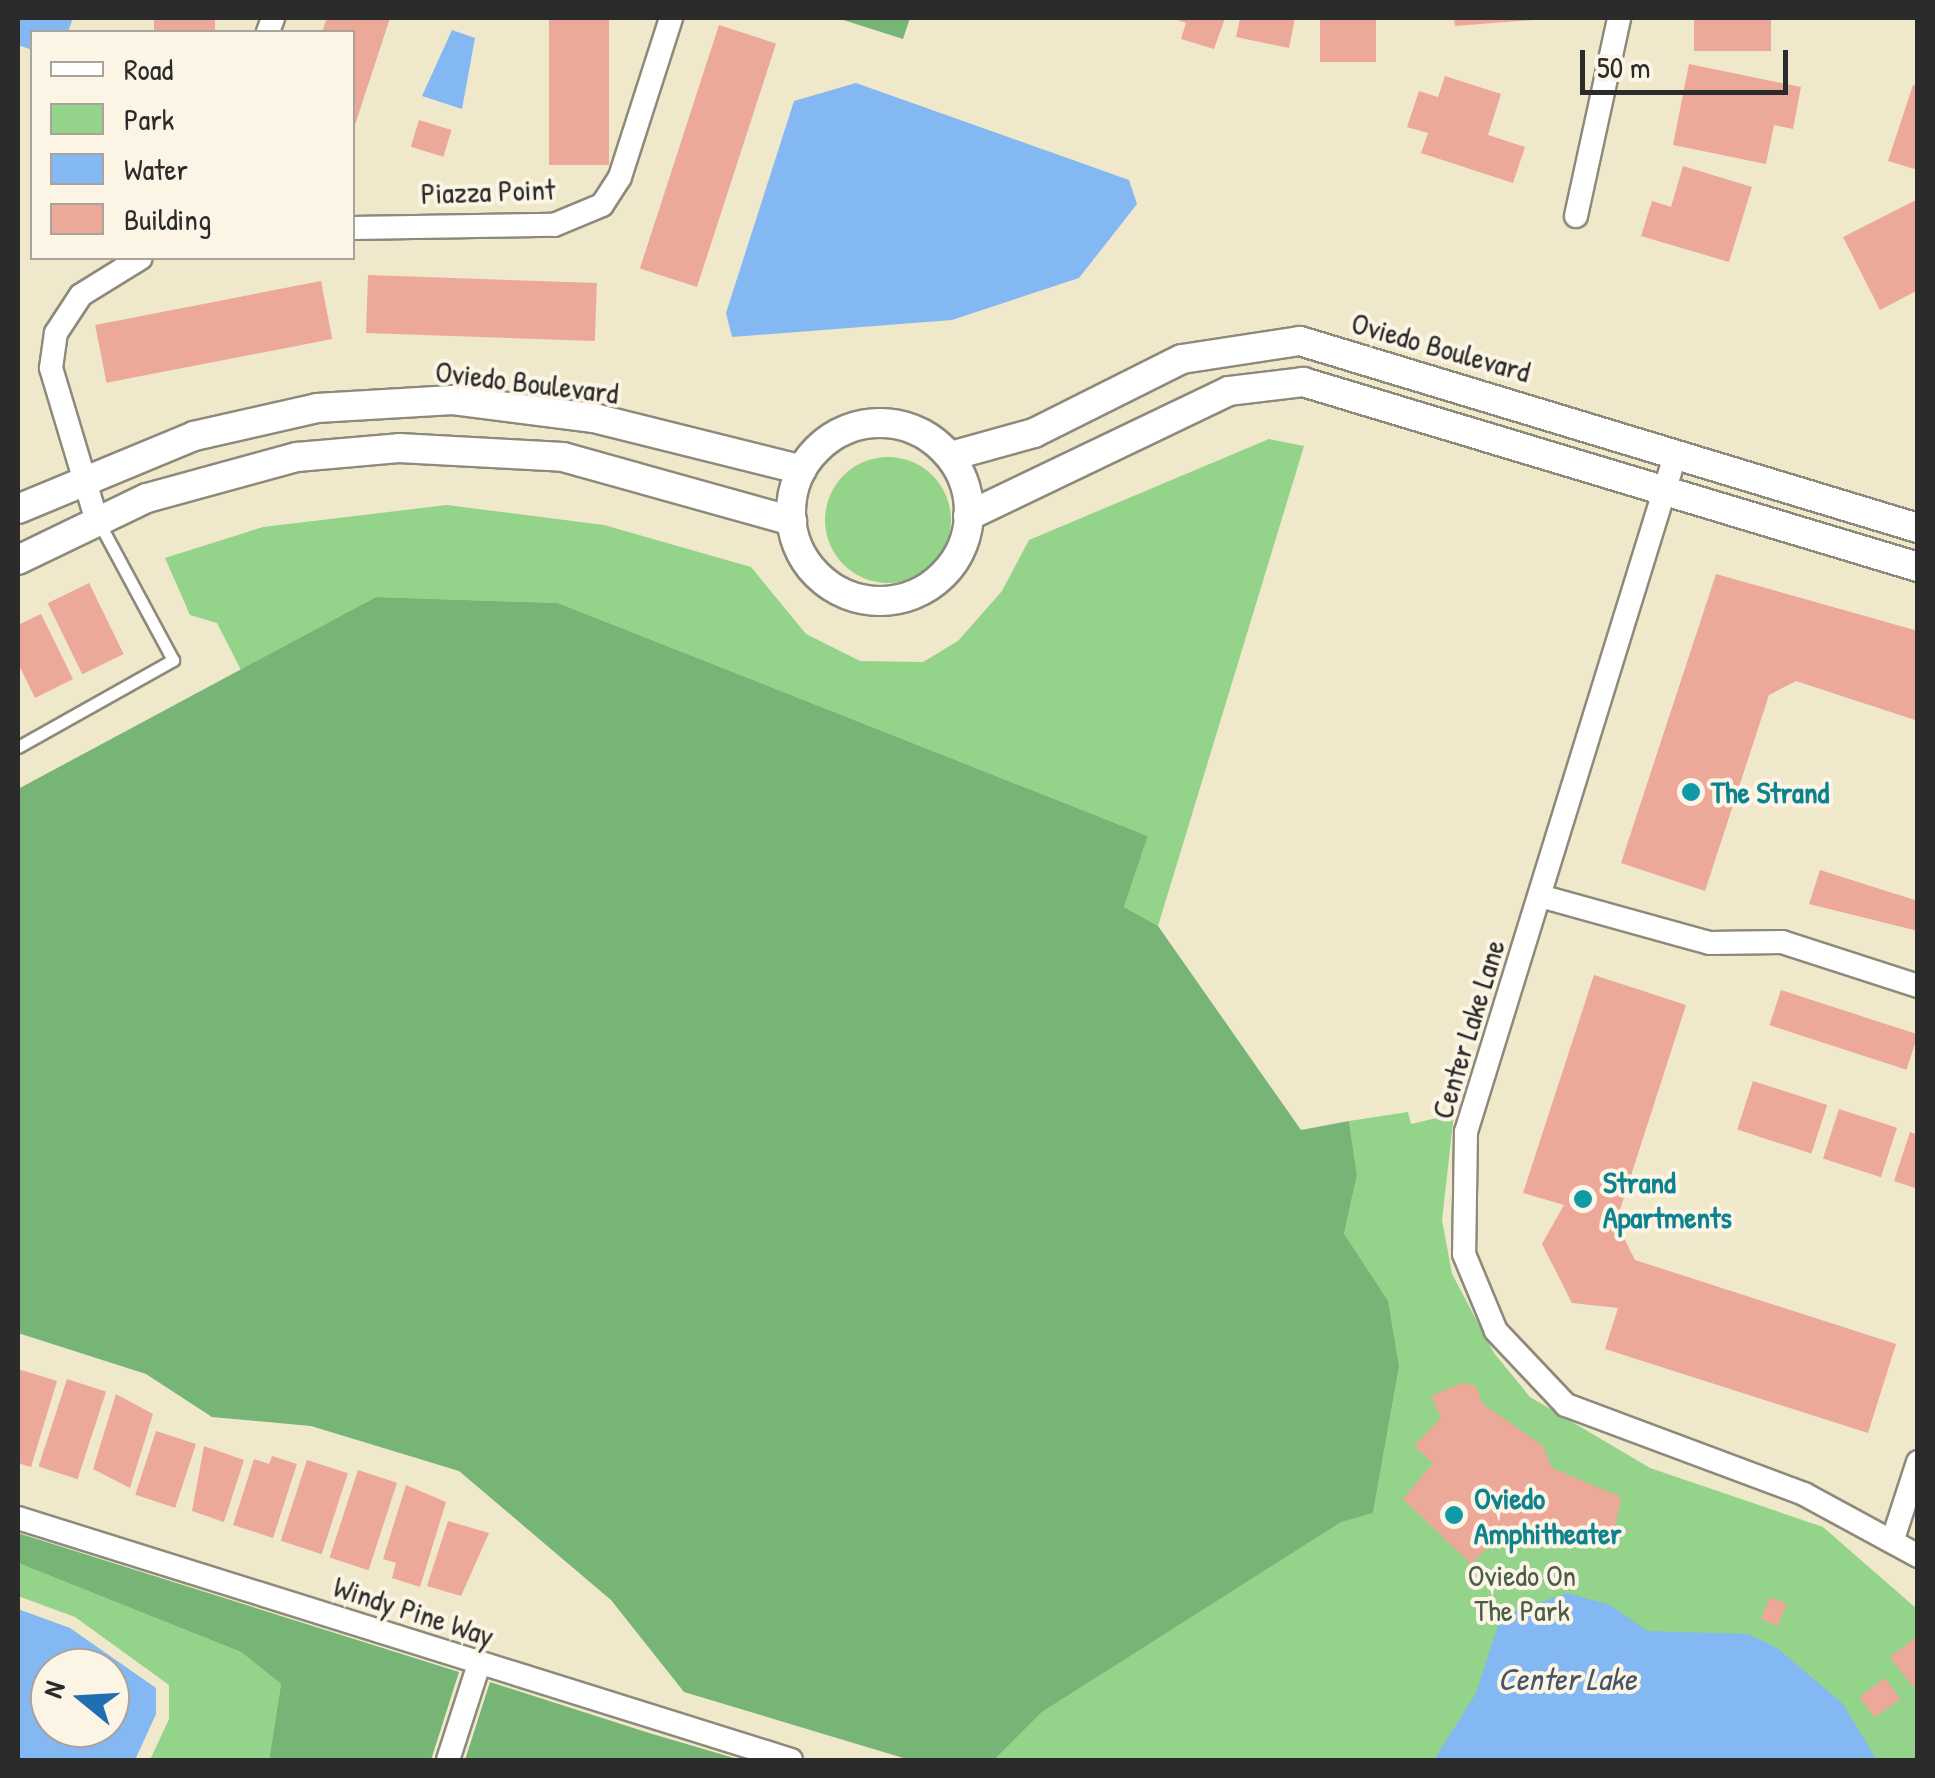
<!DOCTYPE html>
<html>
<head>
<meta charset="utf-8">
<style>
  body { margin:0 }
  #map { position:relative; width:1935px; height:1778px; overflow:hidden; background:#f0e8cb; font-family:"Patrick Hand",sans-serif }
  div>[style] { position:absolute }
  .green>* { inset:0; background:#93d38a }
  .round { border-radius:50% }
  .forest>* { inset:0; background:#76b576 }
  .water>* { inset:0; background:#84b8f2 }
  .building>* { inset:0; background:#eca899; transform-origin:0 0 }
  .roads { filter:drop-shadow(2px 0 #8e8a7b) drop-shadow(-2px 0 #8e8a7b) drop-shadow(0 2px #8e8a7b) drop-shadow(0 -2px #8e8a7b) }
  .service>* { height:11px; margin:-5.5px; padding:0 5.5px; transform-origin:5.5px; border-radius:5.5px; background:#fff }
  .minor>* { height:22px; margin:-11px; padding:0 11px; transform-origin:11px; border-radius:11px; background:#fff }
  .tertiary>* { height:28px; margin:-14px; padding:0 14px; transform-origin:14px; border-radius:14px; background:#fff }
  .tertiary>.ring { margin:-14px; padding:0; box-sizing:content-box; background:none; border:28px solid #fff; border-radius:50% }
  .dots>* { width:28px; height:28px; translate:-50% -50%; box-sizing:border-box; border:5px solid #fcf5e5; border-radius:50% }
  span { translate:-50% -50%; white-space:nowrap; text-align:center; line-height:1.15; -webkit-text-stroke:8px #fcf5e5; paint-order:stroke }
  .street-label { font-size:30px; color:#2b2b2b }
  .culture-label { font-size:30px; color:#0d838f; font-weight:700 }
  .left { translate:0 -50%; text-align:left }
  .park-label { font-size:30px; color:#4a5d48 }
  .water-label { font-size:32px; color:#465567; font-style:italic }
  .frame { position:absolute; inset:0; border:20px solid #2b2b2b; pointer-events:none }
  .legend { position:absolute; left:30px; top:30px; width:325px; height:230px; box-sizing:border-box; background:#fcf5e5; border:2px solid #a8a49b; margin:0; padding:12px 18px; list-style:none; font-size:30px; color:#2b2b2b }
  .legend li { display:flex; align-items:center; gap:20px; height:50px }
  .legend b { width:50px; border:2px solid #a8a49b }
  .north { position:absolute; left:30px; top:1648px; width:100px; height:100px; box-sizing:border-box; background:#fcf5e5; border:2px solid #a8a49b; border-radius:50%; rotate:288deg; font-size:28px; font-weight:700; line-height:40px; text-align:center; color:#2b2b2b }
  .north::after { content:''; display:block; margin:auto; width:35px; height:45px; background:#1f6fb2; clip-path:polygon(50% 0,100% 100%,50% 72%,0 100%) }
  .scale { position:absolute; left:1580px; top:50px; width:208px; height:45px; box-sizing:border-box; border:5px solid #2b2b2b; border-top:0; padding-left:12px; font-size:30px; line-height:35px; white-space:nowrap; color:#2b2b2b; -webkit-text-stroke:8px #fcf5e5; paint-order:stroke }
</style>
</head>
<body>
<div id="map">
  <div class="green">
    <div style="clip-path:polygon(1269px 439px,1304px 446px,1158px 926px,1124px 907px,1148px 836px,558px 603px,376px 597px,241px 670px,217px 623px,190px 615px,165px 558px,263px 527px,447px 505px,604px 525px,751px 567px,806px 634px,860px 661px,923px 662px,958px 641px,1002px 591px,1029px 540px)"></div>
    <div class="round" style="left:825px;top:457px;width:126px;height:126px"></div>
    <div style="clip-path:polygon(1408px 1112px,1411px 1124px,1454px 1114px,1442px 1220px,1452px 1274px,1494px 1353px,1530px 1397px,1650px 1468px,1823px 1527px,1917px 1609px,1917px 1760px,994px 1760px,1042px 1712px,1341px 1521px,1373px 1513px,1399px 1367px,1344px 1234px,1357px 1175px,1349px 1121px)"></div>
    <div style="clip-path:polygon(18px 1563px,241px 1652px,281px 1684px,269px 1760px,150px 1760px,169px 1719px,169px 1685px,75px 1617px,18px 1596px)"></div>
  </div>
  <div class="forest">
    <div style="clip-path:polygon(837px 18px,910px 18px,903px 39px)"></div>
    <div style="clip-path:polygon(376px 597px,558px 603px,1148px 836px,1124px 907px,1158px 926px,1301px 1130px,1349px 1121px,1357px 1175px,1344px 1234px,1388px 1301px,1399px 1367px,1373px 1513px,1341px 1522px,1042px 1712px,994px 1760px,910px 1760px,684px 1692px,611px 1600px,459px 1471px,311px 1426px,212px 1417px,146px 1374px,18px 1333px,18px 789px)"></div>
    <div style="clip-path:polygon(18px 1533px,459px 1672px,431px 1760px,269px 1760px,281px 1684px,241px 1652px,18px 1563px)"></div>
    <div style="clip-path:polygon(490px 1682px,649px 1733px,741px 1760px,465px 1760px)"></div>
  </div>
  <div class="water">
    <div style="clip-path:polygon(18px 18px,73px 18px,68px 32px,32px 32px,32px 50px,18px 45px)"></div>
    <div style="clip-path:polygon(452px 30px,475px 38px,462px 109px,422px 96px)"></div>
    <div style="clip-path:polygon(856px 83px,1129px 180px,1137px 204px,1079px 278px,952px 320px,732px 337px,726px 313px,794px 101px)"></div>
    <div style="clip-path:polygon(1567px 1593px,1610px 1605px,1647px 1631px,1748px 1634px,1777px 1648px,1843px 1704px,1877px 1760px,1434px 1760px,1476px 1693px,1501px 1616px)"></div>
    <div style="clip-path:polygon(evenodd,18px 1609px,70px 1628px,156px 1688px,156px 1714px,135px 1760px,18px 1760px,18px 1609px,110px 1668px,110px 1728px,50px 1728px,50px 1668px,110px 1668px)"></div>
  </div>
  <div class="building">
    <div style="left:154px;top:18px;width:61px;height:15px"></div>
    <div style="clip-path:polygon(327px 18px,390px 18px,353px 131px,352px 32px,322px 32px)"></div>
    <div style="left:549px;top:18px;width:60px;height:147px"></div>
    <div style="clip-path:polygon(1172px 18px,1225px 18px,1214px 49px,1181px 39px,1186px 23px)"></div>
    <div style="clip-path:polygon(1240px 18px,1295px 18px,1289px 48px,1236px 37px)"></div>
    <div style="left:1320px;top:18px;width:56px;height:44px"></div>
    <div style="clip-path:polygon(1454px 18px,1533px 18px,1534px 20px,1455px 26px)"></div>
    <div style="left:1694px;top:18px;width:77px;height:33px"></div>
    <div style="left:719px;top:25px;width:60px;height:256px;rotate:18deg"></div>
    <div style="clip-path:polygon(1689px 64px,1801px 87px,1793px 129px,1774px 125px,1766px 164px,1673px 145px)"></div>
    <div style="clip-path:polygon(1445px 76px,1501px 94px,1488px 135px,1525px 147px,1513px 183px,1421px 153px,1428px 133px,1407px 127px,1419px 91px,1438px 97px)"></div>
    <div style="clip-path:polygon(1913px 85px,1918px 86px,1918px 170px,1888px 161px)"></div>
    <div style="left:419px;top:120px;width:34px;height:28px;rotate:17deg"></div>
    <div style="clip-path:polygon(1683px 166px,1752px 187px,1729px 262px,1641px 236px,1652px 201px,1671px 207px)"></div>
    <div style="clip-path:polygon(1918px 199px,1918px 290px,1880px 310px,1843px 237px)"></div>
    <div style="left:368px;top:275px;width:229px;height:58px;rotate:2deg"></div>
    <div style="left:321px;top:281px;width:59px;height:230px;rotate:79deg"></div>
    <div style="clip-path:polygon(1716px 574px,1918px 631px,1918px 721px,1796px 681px,1769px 695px,1705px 891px,1621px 863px)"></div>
    <div style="left:89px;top:583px;width:79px;height:46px;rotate:64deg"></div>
    <div style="clip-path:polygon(41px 614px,73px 679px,35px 698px,18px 663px,18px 625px)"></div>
    <div style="clip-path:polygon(1820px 870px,1918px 901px,1918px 931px,1809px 904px)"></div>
    <div style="clip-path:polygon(1594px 975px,1686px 1005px,1616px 1222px,1635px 1260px,1896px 1344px,1868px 1433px,1605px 1349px,1618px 1308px,1572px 1303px,1542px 1244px,1564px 1205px,1523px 1193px)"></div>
    <div style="left:1781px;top:990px;width:144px;height:37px;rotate:18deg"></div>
    <div style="left:1753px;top:1081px;width:78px;height:51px;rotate:18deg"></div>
    <div style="left:1839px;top:1109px;width:61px;height:52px;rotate:18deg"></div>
    <div style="clip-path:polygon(1910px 1132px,1918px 1135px,1918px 1189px,1894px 1181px)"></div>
    <div style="clip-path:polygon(18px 1369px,57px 1381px,31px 1467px,18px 1463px)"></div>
    <div style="left:67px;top:1379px;width:41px;height:92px;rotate:18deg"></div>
    <div style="clip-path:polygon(1461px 1383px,1475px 1385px,1483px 1404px,1543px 1446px,1552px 1468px,1621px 1497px,1614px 1535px,1600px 1530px,1578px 1545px,1504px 1531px,1471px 1564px,1403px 1499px,1433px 1463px,1414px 1446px,1441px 1418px,1431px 1396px)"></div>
    <div style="clip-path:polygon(116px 1394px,153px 1414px,130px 1488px,93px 1469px)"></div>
    <div style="left:156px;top:1431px;width:42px;height:67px;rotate:18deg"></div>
    <div style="clip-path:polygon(204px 1446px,244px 1460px,224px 1522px,192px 1511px)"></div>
    <div style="clip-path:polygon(272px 1456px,297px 1464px,273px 1538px,233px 1525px,254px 1459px,269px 1464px)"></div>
    <div style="left:307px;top:1460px;width:43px;height:85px;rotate:18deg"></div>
    <div style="left:358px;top:1470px;width:41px;height:92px;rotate:18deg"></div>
    <div style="clip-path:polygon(406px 1485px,446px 1502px,420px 1587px,392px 1578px,396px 1563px,383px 1559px)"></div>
    <div style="clip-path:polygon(448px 1521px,489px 1533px,461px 1596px,427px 1586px)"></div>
    <div style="left:1770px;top:1597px;width:18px;height:24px;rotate:22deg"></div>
    <div style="clip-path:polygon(1916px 1637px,1918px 1686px,1914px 1688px,1890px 1657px)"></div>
    <div style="left:1885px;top:1678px;width:26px;height:32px;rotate:54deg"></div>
  </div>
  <div class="roads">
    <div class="service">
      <div style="left:18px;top:747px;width:178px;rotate:-29.3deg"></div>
      <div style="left:173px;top:660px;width:158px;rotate:-118.3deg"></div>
    </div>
    <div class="minor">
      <div style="left:268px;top:32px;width:15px;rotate:-70deg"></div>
      <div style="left:1576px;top:216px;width:203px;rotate:-77.7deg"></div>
      <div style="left:352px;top:228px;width:202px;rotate:-0.9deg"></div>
      <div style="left:554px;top:225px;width:52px;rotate:-22.6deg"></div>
      <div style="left:602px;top:205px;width:33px;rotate:-57deg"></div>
      <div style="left:620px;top:177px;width:167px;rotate:-72.2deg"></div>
      <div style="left:1676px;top:453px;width:711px;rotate:107.19deg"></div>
      <div style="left:1466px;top:1132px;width:122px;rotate:90.9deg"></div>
      <div style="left:1464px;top:1254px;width:83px;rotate:67.4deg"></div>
      <div style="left:1496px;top:1331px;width:102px;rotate:46.6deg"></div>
      <div style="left:1566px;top:1405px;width:254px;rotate:20.5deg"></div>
      <div style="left:1804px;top:1494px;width:130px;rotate:28.5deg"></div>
      <div style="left:96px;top:518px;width:157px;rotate:-106.7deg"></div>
      <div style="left:51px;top:368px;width:35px;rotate:-82deg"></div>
      <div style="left:56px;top:333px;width:45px;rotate:-56.7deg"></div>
      <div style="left:81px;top:295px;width:70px;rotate:-31.7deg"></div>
      <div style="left:1540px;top:896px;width:175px;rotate:15.5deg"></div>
      <div style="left:1709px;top:943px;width:73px;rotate:-0.8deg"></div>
      <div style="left:1782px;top:942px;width:143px;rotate:17.9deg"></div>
      <div style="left:18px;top:1518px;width:810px;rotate:17.38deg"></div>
      <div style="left:1893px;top:1539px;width:81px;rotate:-72deg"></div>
      <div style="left:448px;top:1760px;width:101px;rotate:-72.1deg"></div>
    </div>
    <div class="tertiary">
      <div class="ring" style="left:791px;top:423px;width:150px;height:150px"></div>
      <div style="left:951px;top:456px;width:86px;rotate:-15.5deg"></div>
      <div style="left:1034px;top:433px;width:165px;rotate:-26.6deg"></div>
      <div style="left:1182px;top:359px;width:119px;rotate:-8.7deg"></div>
      <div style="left:1300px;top:341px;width:646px;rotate:16.84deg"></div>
      <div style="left:18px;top:509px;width:191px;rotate:-22.5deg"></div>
      <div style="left:194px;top:436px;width:126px;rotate:-12.8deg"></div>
      <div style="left:317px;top:408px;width:136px;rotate:-3.4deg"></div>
      <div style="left:453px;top:400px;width:142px;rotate:7.3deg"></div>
      <div style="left:594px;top:418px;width:214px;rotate:14deg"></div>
      <div style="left:968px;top:516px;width:289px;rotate:-25.6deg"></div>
      <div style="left:1229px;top:391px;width:75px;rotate:-6.9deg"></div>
      <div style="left:1303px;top:382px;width:642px;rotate:16.74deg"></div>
      <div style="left:18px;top:560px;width:143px;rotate:-25.7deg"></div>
      <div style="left:147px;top:498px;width:156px;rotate:-15.3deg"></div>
      <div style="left:297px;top:457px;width:102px;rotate:-5deg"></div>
      <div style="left:399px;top:448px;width:164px;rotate:3.1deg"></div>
      <div style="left:563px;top:457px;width:238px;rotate:15.6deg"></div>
    </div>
  </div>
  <div class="dots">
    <div style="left:1691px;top:792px;background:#0f9aa8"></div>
    <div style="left:1583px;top:1199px;background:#0f9aa8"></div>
    <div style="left:1454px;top:1515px;background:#0f9aa8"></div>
  </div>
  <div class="street-label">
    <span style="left:488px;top:191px;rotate:-2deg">Piazza Point</span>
    <span style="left:1441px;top:347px;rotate:16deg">Oviedo Boulevard</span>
    <span style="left:527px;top:382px;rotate:7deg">Oviedo Boulevard</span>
    <span style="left:1468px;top:1029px;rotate:-73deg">Center Lake Lane</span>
    <span style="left:414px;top:1611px;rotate:18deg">Windy Pine Way</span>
  </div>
  <div class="culture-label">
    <span class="left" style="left:1711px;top:792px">The Strand</span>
    <span class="left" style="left:1603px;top:1199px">Strand<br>Apartments</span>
    <span class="left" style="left:1474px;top:1515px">Oviedo<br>Amphitheater</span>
  </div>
  <div class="park-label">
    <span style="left:1522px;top:1592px">Oviedo On<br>The Park</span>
  </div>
  <div class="water-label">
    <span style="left:1567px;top:1679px">Center Lake</span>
  </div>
  <div class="frame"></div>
  <ul class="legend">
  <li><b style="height:12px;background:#fff"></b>Road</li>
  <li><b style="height:28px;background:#93d38a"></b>Park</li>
  <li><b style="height:28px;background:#84b8f2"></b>Water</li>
  <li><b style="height:28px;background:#eca899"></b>Building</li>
  </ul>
  <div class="north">N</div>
  <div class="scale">50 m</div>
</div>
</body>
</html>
